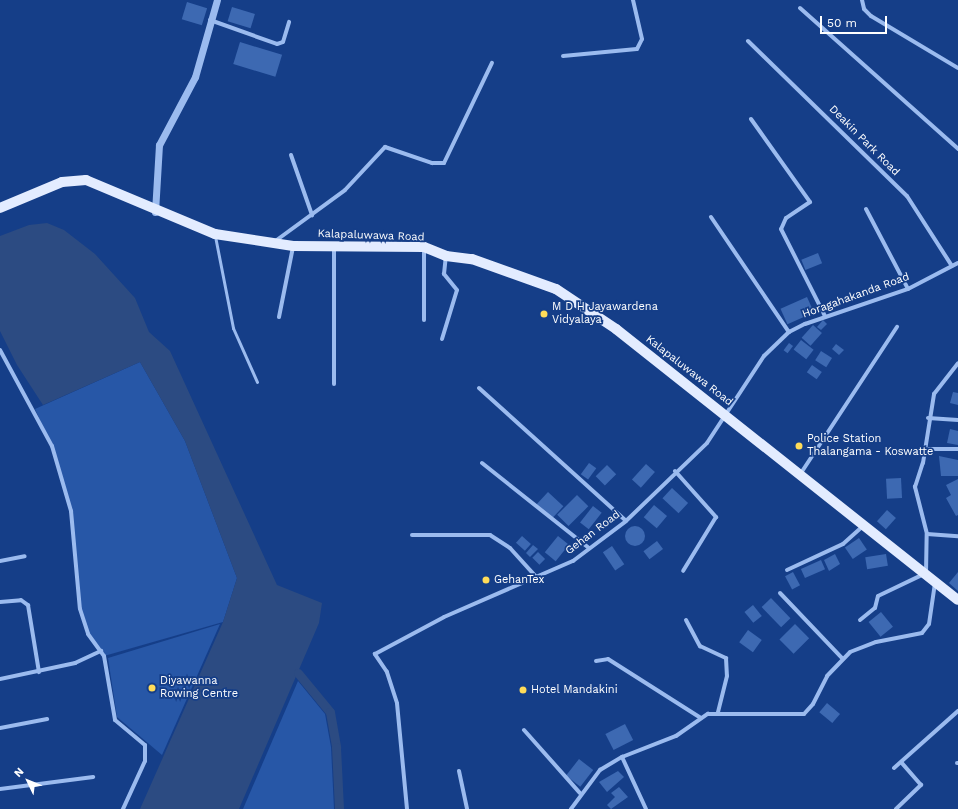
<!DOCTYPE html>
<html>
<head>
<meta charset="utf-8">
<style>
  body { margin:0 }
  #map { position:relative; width:958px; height:809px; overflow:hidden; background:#153e88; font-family:"Work Sans",sans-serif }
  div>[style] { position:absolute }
  .green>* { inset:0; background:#2757a7 }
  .water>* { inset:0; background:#2c4b82 }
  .canal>* { height:9px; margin:-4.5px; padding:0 4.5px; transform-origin:4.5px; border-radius:4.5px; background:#2c4b82 }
  .building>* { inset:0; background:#3d69b2; transform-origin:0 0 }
  .round { border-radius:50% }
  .service>* { height:3px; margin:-1.5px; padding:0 1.5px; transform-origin:1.5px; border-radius:1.5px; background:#9bbbef }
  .minor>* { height:4px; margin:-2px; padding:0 2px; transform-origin:2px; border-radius:2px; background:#9bbbef }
  .tertiary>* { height:7px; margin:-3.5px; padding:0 3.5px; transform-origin:3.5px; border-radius:3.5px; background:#9bbbef }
  .primary>* { height:10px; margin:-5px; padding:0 5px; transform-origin:5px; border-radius:5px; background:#e3ecff }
  .dots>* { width:11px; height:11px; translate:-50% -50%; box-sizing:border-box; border:2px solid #153e88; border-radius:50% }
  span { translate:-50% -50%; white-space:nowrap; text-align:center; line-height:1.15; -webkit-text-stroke:3.5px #153e88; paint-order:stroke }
  .street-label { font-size:11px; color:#fff }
  .poi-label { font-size:11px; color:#fff }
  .left { translate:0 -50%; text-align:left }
  .north { position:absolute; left:8px; top:761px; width:40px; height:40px; -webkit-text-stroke:3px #153e88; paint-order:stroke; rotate:313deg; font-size:11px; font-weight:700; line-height:16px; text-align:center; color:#fff }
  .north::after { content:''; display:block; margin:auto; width:14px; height:18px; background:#fff; clip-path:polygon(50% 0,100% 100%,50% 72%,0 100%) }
  .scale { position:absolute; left:820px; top:16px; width:67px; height:18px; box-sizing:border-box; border:2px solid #fff; border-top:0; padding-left:5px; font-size:12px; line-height:14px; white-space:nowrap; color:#fff; -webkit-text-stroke:3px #153e88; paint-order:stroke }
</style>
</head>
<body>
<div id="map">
  <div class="green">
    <div style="clip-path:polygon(140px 362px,185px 441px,237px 578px,223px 622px,104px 656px,88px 634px,80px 609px,71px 511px,52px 446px,35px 409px)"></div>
    <div style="clip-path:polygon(220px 624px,162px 755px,117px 717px,108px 658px)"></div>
    <div style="clip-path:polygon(298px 681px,325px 714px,331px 747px,334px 809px,243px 809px)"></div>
  </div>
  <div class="water">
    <div style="clip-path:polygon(47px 223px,64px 230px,95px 254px,135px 298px,149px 332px,170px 351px,277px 585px,322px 603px,319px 623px,239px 809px,140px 809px,223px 622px,237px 578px,185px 441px,140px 362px,43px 405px,17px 365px,0 331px,0 236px,29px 225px)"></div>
  </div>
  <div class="canal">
    <div style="left:298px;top:673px;width:50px;rotate:50.6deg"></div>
    <div style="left:330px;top:712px;width:36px;rotate:80deg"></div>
    <div style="left:336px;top:747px;width:62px;rotate:87.2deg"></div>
  </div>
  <div class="building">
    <div style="left:187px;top:2px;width:21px;height:18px;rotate:17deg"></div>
    <div style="left:232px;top:7px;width:24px;height:15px;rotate:17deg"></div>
    <div style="left:240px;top:42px;width:44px;height:23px;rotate:17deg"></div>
    <div style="left:818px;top:253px;width:11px;height:18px;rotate:68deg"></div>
    <div style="left:807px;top:297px;width:17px;height:29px;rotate:66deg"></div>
    <div style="clip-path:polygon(823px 320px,827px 324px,821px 330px,817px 327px)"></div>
    <div style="left:813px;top:325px;width:12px;height:17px;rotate:42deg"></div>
    <div style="left:801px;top:340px;width:16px;height:12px;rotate:38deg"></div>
    <div style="left:789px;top:343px;width:5px;height:9px;rotate:37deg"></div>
    <div style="clip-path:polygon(836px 344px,844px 350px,839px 355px,832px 349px)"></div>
    <div style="left:821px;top:351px;width:13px;height:11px;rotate:32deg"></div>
    <div style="left:812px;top:365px;width:12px;height:9px;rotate:35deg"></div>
    <div style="clip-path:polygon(953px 392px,958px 393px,958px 405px,950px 403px)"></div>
    <div style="clip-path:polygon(950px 429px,958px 431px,958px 445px,947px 443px)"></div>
    <div style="clip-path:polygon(939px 456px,958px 460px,958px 476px,941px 476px)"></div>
    <div style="left:589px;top:463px;width:9px;height:14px;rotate:36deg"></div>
    <div style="left:646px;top:464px;width:12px;height:21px;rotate:42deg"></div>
    <div style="left:607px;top:465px;width:13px;height:16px;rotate:45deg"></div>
    <div style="left:901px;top:478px;width:20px;height:15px;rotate:87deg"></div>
    <div style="clip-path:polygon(958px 479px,958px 515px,956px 516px,946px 498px,951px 495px,946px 485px)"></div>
    <div style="left:672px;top:488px;width:22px;height:14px;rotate:43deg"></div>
    <div style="left:548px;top:492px;width:21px;height:17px;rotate:43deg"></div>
    <div style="left:577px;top:495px;width:16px;height:28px;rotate:45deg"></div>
    <div style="left:654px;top:505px;width:17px;height:16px;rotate:40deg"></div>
    <div style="left:593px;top:506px;width:11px;height:21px;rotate:38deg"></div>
    <div style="left:887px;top:510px;width:12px;height:15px;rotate:42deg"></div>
    <div class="round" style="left:625px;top:526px;width:20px;height:20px"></div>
    <div style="left:522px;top:536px;width:12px;height:9px;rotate:42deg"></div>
    <div style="left:558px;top:536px;width:14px;height:21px;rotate:39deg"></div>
    <div style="left:859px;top:538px;width:14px;height:17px;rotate:56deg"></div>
    <div style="left:657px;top:541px;width:10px;height:17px;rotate:53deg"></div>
    <div style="clip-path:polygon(533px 545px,538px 549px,530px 557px,526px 553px)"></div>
    <div style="left:612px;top:546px;width:22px;height:11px;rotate:56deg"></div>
    <div style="left:538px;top:552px;width:10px;height:8px;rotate:45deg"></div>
    <div style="clip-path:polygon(835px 554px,840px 564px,829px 571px,824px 560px)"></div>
    <div style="left:886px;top:554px;width:12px;height:21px;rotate:81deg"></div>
    <div style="left:821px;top:560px;width:10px;height:22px;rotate:66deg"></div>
    <div style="left:793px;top:572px;width:15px;height:9px;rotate:62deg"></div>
    <div style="clip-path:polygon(958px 572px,958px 591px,949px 583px)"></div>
    <div style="left:771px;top:598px;width:28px;height:13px;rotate:46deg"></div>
    <div style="left:753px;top:605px;width:14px;height:11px;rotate:51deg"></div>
    <div style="left:881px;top:612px;width:19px;height:16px;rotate:51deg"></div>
    <div style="left:795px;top:624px;width:20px;height:22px;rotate:45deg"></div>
    <div style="left:748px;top:630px;width:17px;height:15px;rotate:36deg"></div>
    <div style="left:827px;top:703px;width:17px;height:12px;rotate:40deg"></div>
    <div style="left:625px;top:724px;width:18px;height:22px;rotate:63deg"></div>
    <div style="left:579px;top:759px;width:18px;height:21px;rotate:38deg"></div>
    <div style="clip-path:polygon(618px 771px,624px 777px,607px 792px,599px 782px)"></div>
    <div style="clip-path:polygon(619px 787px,628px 797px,611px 809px,607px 805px,615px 797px,611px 793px)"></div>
  </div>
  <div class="service">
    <div style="left:215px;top:236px;width:94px;rotate:78.9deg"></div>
    <div style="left:233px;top:328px;width:59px;rotate:66deg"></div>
  </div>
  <div class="minor">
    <div style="left:862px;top:0;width:9px;rotate:77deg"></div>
    <div style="left:864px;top:9px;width:10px;rotate:45deg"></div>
    <div style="left:871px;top:16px;width:101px;rotate:30.9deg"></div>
    <div style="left:800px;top:8px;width:212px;rotate:41.7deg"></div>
    <div style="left:210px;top:20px;width:71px;rotate:19.7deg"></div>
    <div style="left:277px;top:44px;width:6px;rotate:-18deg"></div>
    <div style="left:283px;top:42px;width:21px;rotate:-73deg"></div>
    <div style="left:748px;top:41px;width:222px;rotate:44.3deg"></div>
    <div style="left:907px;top:196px;width:83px;rotate:57.3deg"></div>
    <div style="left:563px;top:56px;width:74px;rotate:-5.4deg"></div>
    <div style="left:637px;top:49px;width:11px;rotate:-63deg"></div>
    <div style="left:642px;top:39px;width:40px;rotate:-103deg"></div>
    <div style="left:751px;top:119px;width:102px;rotate:54.6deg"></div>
    <div style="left:810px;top:202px;width:29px;rotate:146deg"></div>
    <div style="left:786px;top:218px;width:12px;rotate:114deg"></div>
    <div style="left:781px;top:229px;width:97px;rotate:63.2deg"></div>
    <div style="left:291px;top:155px;width:64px;rotate:70.7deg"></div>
    <div style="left:866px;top:209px;width:90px;rotate:62.3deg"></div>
    <div style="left:711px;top:217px;width:139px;rotate:55.9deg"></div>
    <div style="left:274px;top:242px;width:88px;rotate:-36.2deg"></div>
    <div style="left:345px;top:190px;width:59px;rotate:-47.1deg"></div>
    <div style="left:385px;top:147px;width:50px;rotate:18.8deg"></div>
    <div style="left:432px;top:163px;width:12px"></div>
    <div style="left:444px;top:163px;width:111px;rotate:-64.4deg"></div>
    <div style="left:334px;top:247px;width:137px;rotate:90deg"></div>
    <div style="left:424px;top:248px;width:72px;rotate:90deg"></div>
    <div style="left:279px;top:317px;width:71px;rotate:-78.7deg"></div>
    <div style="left:442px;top:339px;width:51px;rotate:-73deg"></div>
    <div style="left:457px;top:290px;width:21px;rotate:-129deg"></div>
    <div style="left:444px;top:274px;width:18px;rotate:-84deg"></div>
    <div style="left:0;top:350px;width:109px;rotate:61.6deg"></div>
    <div style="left:52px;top:446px;width:68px;rotate:73.7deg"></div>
    <div style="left:71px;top:511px;width:98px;rotate:84.8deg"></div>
    <div style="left:80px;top:609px;width:26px;rotate:72deg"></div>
    <div style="left:88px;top:634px;width:27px;rotate:54deg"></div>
    <div style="left:104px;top:656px;width:65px;rotate:80.2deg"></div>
    <div style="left:115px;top:720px;width:39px;rotate:40deg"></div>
    <div style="left:145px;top:745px;width:16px;rotate:90deg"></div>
    <div style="left:145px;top:761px;width:53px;rotate:114.6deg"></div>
    <div style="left:479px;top:388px;width:198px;rotate:42.1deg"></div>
    <div style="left:928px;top:418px;width:30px;rotate:4deg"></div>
    <div style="left:924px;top:449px;width:34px"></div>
    <div style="left:482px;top:463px;width:137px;rotate:38.5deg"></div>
    <div style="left:675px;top:471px;width:62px;rotate:48.3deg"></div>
    <div style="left:716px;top:517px;width:63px;rotate:121.4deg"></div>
    <div style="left:801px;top:473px;width:175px;rotate:-56.7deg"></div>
    <div style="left:927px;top:534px;width:31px;rotate:4deg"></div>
    <div style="left:412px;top:535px;width:78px"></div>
    <div style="left:490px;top:535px;width:24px;rotate:33deg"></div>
    <div style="left:510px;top:548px;width:42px;rotate:47.9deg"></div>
    <div style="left:0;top:561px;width:25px;rotate:-11deg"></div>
    <div style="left:787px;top:570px;width:62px;rotate:-24.9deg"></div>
    <div style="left:843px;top:544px;width:28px;rotate:-42deg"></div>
    <div style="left:780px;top:593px;width:90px;rotate:46.4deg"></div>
    <div style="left:0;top:602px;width:21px;rotate:-5deg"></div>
    <div style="left:21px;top:600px;width:9px;rotate:36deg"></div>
    <div style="left:28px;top:605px;width:68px;rotate:80.7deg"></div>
    <div style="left:686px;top:620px;width:30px;rotate:62deg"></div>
    <div style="left:700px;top:646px;width:29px;rotate:25deg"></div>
    <div style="left:726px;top:658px;width:18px;rotate:87deg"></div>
    <div style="left:727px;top:676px;width:38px;rotate:104deg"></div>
    <div style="left:860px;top:620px;width:19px;rotate:-39deg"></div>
    <div style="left:875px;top:608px;width:12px;rotate:-76deg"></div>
    <div style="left:878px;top:596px;width:53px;rotate:-25.6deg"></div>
    <div style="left:926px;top:573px;width:39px;rotate:-89deg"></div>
    <div style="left:927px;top:534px;width:49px;rotate:-104.3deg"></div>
    <div style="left:915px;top:487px;width:25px;rotate:-72deg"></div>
    <div style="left:923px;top:463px;width:70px;rotate:-80.9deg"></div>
    <div style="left:934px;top:394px;width:39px;rotate:-52deg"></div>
    <div style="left:596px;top:661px;width:12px;rotate:-9deg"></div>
    <div style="left:608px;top:659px;width:110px;rotate:32.4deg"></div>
    <div style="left:0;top:679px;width:77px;rotate:-12deg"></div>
    <div style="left:75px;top:663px;width:29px;rotate:-25deg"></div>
    <div style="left:0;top:728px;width:48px;rotate:-10.8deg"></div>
    <div style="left:524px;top:730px;width:84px;rotate:48.4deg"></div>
    <div style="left:622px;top:757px;width:57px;rotate:65.2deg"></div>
    <div style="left:957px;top:763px;width:1px"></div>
    <div style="left:894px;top:768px;width:86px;rotate:-41.7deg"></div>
    <div style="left:459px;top:771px;width:39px;rotate:78deg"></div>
    <div style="left:0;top:789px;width:94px;rotate:-7.4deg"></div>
    <div style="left:407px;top:809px;width:106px;rotate:-95.4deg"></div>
    <div style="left:397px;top:703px;width:33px;rotate:-108deg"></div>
    <div style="left:387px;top:672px;width:22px;rotate:-124deg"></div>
    <div style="left:375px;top:654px;width:78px;rotate:-28.2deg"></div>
    <div style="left:444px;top:617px;width:141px;rotate:-23.5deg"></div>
    <div style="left:573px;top:561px;width:66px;rotate:-37deg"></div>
    <div style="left:626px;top:521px;width:112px;rotate:-43.9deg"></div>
    <div style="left:707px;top:443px;width:104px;rotate:-56.8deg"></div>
    <div style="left:764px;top:356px;width:35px;rotate:-44deg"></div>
    <div style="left:789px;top:332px;width:18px;rotate:-27deg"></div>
    <div style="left:805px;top:324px;width:109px;rotate:-18.8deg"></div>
    <div style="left:908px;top:289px;width:56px;rotate:-27.5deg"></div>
    <div style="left:571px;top:809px;width:49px;rotate:-53.4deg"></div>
    <div style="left:600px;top:770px;width:26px;rotate:-31deg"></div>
    <div style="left:622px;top:757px;width:58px;rotate:-21.3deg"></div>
    <div style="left:676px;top:736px;width:39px;rotate:-35deg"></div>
    <div style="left:708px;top:714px;width:96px"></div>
    <div style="left:804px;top:714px;width:13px;rotate:-48deg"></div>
    <div style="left:813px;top:704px;width:31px;rotate:-63deg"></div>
    <div style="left:827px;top:676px;width:33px;rotate:-46deg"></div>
    <div style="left:850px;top:652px;width:28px;rotate:-21deg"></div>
    <div style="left:876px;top:642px;width:47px;rotate:-11.1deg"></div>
    <div style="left:922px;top:633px;width:11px;rotate:-52deg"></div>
    <div style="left:929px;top:624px;width:41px;rotate:-81.7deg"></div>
    <div style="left:896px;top:809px;width:35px;rotate:-44deg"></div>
    <div style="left:921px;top:785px;width:30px;rotate:-131deg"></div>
  </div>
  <div class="tertiary">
    <div style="left:155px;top:212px;width:67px;rotate:-86.6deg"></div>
    <div style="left:159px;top:145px;width:77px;rotate:-62.1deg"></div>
    <div style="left:195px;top:77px;width:80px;rotate:-74.1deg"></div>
  </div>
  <div class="primary">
    <div style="left:0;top:208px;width:67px;rotate:-22.8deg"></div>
    <div style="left:62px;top:182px;width:24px;rotate:-5deg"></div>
    <div style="left:86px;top:180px;width:140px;rotate:22.7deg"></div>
    <div style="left:215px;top:234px;width:79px;rotate:8.7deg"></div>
    <div style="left:293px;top:246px;width:131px;rotate:0.4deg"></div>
    <div style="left:424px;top:247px;width:24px;rotate:22deg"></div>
    <div style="left:446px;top:256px;width:26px;rotate:7deg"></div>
    <div style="left:472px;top:259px;width:89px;rotate:19.7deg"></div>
    <div style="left:556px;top:289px;width:72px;rotate:33.7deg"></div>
    <div style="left:616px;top:329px;width:436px;rotate:38.4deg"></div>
  </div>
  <div class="dots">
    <div style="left:544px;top:314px;background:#ffdc59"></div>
    <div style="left:799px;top:446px;background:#ffdc59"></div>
    <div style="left:486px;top:580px;background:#ffdc59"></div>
    <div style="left:152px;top:688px;background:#ffdc59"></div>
    <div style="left:523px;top:690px;background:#ffdc59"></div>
  </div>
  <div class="street-label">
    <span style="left:864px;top:141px;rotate:45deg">Deakin Park Road</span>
    <span style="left:371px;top:236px;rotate:2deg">Kalapaluwawa Road</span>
    <span style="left:856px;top:296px;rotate:-20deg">Horagahakanda Road</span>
    <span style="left:689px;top:371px;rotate:38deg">Kalapaluwawa Road</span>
    <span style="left:593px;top:533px;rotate:-37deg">Gehan Road</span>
  </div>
  <div class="poi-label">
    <span class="left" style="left:552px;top:314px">M D H Jayawardena<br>Vidyalaya</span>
    <span class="left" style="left:807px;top:446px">Police Station<br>Thalangama - Koswatte</span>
    <span class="left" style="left:494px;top:580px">GehanTex</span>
    <span class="left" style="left:160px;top:688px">Diyawanna<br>Rowing Centre</span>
    <span class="left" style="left:531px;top:690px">Hotel Mandakini</span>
  </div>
  <div class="north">N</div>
  <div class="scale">50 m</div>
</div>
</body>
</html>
